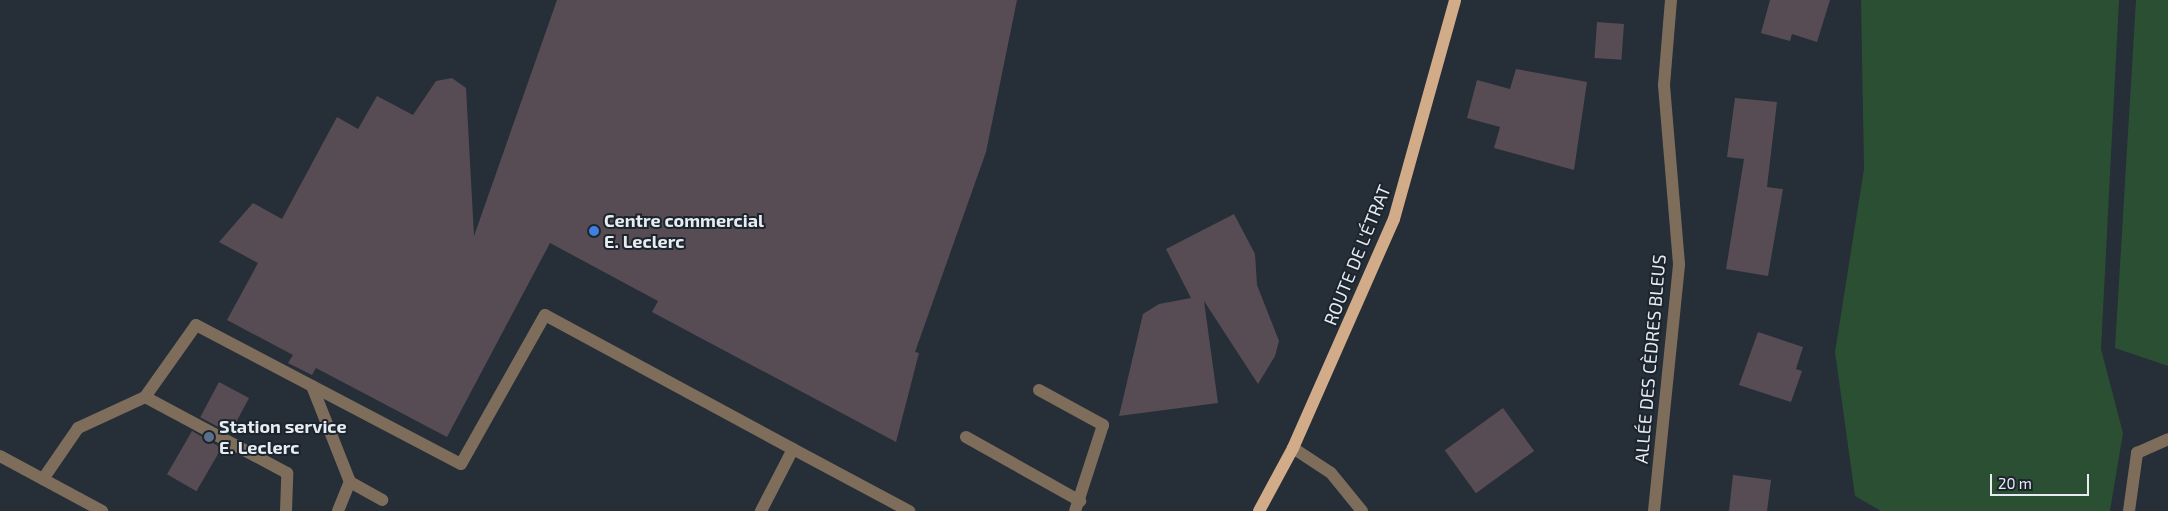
<!DOCTYPE html>
<html>
<head>
<meta charset="utf-8">
<style>
  body { margin:0 }
  #map { position:relative; width:2168px; height:511px; overflow:hidden; background:#262e37; font-family:"Exo 2",sans-serif }
  div>[style] { position:absolute }
  .green>* { inset:0; background:#2b4f33 }
  .building>* { inset:0; background:#574c54; transform-origin:0 0 }
  .minor>* { height:12px; margin:-6px; padding:0 6px; transform-origin:6px; border-radius:6px; background:#7f6d5c }
  .major>* { height:12px; margin:-6px; padding:0 6px; transform-origin:6px; border-radius:6px; background:#d2ac89 }
  .dots>* { width:14px; height:14px; translate:-50% -50%; box-sizing:border-box; border:2px solid #1c242d; border-radius:50% }
  span { translate:-50% -50%; white-space:nowrap; text-align:center; line-height:1.15; -webkit-text-stroke:4px #1c242d; paint-order:stroke }
  .poi-label { font-size:18px; color:#e6ecf2; font-weight:700 }
  .left { translate:0 -50%; text-align:left }
  .street-label { font-size:18px; color:#e6ecf2 }
  .scale { position:absolute; left:1990px; top:474px; width:99px; height:22px; box-sizing:border-box; border:2px solid #e6ecf2; border-top:0; padding-left:6px; font-size:15px; line-height:18px; white-space:nowrap; color:#e6ecf2; -webkit-text-stroke:4px #1c242d; paint-order:stroke }
</style>
</head>
<body>
<div id="map">
  <div class="green">
    <div style="clip-path:polygon(1861px 0,2119px 0,2101px 349px,2123px 433px,2110px 511px,1881px 511px,1855px 496px,1835px 352px,1864px 169px)"></div>
    <div style="clip-path:polygon(2136px 0,2168px 0,2168px 366px,2115px 348px)"></div>
  </div>
  <div class="building">
    <div style="clip-path:polygon(557px 0,1017px 0,986px 152px,915px 352px,919px 353px,896px 442px,652px 312px,658px 301px,550px 243px,447px 437px,316px 368px,312px 375px,288px 363px,293px 355px,227px 320px,258px 263px,219px 242px,253px 203px,282px 219px,337px 117px,358px 129px,377px 96px,413px 115px,436px 81px,452px 78px,466px 88px,474px 236px)"></div>
    <div style="clip-path:polygon(1770px 0,1830px 0,1817px 42px,1792px 34px,1790px 41px,1761px 33px)"></div>
    <div style="left:1597px;top:22px;width:27px;height:36px;rotate:4deg"></div>
    <div style="clip-path:polygon(1516px 69px,1587px 82px,1574px 170px,1494px 148px,1500px 127px,1467px 118px,1477px 80px,1510px 89px)"></div>
    <div style="clip-path:polygon(1735px 98px,1777px 102px,1767px 187px,1783px 189px,1768px 276px,1726px 269px,1744px 159px,1727px 157px)"></div>
    <div style="clip-path:polygon(1234px 214px,1255px 254px,1257px 285px,1279px 341px,1275px 356px,1258px 384px,1204px 301px,1218px 403px,1119px 416px,1143px 314px,1159px 304px,1191px 298px,1166px 249px)"></div>
    <div style="clip-path:polygon(1758px 332px,1803px 347px,1796px 369px,1802px 371px,1791px 402px,1739px 385px)"></div>
    <div style="left:219px;top:382px;width:34px;height:40px;rotate:28deg"></div>
    <div style="left:1503px;top:408px;width:53px;height:72px;rotate:54deg"></div>
    <div style="left:192px;top:431px;width:34px;height:50px;rotate:30deg"></div>
    <div style="clip-path:polygon(1733px 475px,1771px 480px,1767px 511px,1729px 511px)"></div>
  </div>
  <div class="minor">
    <div style="left:312px;top:386px;width:103px;rotate:68.4deg"></div>
    <div style="left:350px;top:482px;width:37px;rotate:29deg"></div>
    <div style="left:1039px;top:390px;width:73px;rotate:28.7deg"></div>
    <div style="left:1103px;top:425px;width:90px;rotate:108deg"></div>
    <div style="left:966px;top:437px;width:131px;rotate:29.3deg"></div>
    <div style="left:1293px;top:448px;width:45px;rotate:33.3deg"></div>
    <div style="left:1331px;top:473px;width:49px;rotate:50.8deg"></div>
    <div style="left:793px;top:449px;width:132px;rotate:28.1deg"></div>
    <div style="left:0;top:456px;width:116px;rotate:28.3deg"></div>
    <div style="left:43px;top:479px;width:62px;rotate:-55.5deg"></div>
    <div style="left:78px;top:428px;width:74px;rotate:-24.8deg"></div>
    <div style="left:286px;top:511px;width:38px;rotate:-88deg"></div>
    <div style="left:287px;top:473px;width:161px;rotate:-151.8deg"></div>
    <div style="left:145px;top:397px;width:88px;rotate:-54.7deg"></div>
    <div style="left:196px;top:325px;width:299px;rotate:27.7deg"></div>
    <div style="left:461px;top:464px;width:171px;rotate:-60.6deg"></div>
    <div style="left:545px;top:315px;width:282px;rotate:28.4deg"></div>
    <div style="left:793px;top:449px;width:70px;rotate:117.3deg"></div>
    <div style="left:338px;top:511px;width:31px;rotate:-68deg"></div>
    <div style="left:1654px;top:511px;width:248px;rotate:-84.2deg"></div>
    <div style="left:1679px;top:264px;width:180px;rotate:-94.8deg"></div>
    <div style="left:1664px;top:85px;width:85px;rotate:-85.3deg"></div>
    <div style="left:2129px;top:511px;width:59px;rotate:-82.1deg"></div>
    <div style="left:2137px;top:453px;width:34px;rotate:-24deg"></div>
  </div>
  <div class="major">
    <div style="left:1259px;top:511px;width:72px;rotate:-61.6deg"></div>
    <div style="left:1293px;top:448px;width:250px;rotate:-66.2deg"></div>
    <div style="left:1394px;top:219px;width:227px;rotate:-74.4deg"></div>
  </div>
  <div class="dots">
    <div style="left:594px;top:231px;background:#3f7fe0"></div>
    <div style="left:209px;top:437px;background:#5c6f8a"></div>
  </div>
  <div class="poi-label">
    <span class="left" style="left:604px;top:231px">Centre commercial<br>E. Leclerc</span>
    <span class="left" style="left:219px;top:437px">Station service<br>E. Leclerc</span>
  </div>
  <div class="street-label">
    <span style="left:1357px;top:255px;rotate:-68deg">ROUTE DE L'ÉTRAT</span>
    <span style="left:1650px;top:359px;rotate:-85deg">ALLÉE DES CÈDRES BLEUS</span>
  </div>
  <div class="scale">20 m</div>
</div>
</body>
</html>
